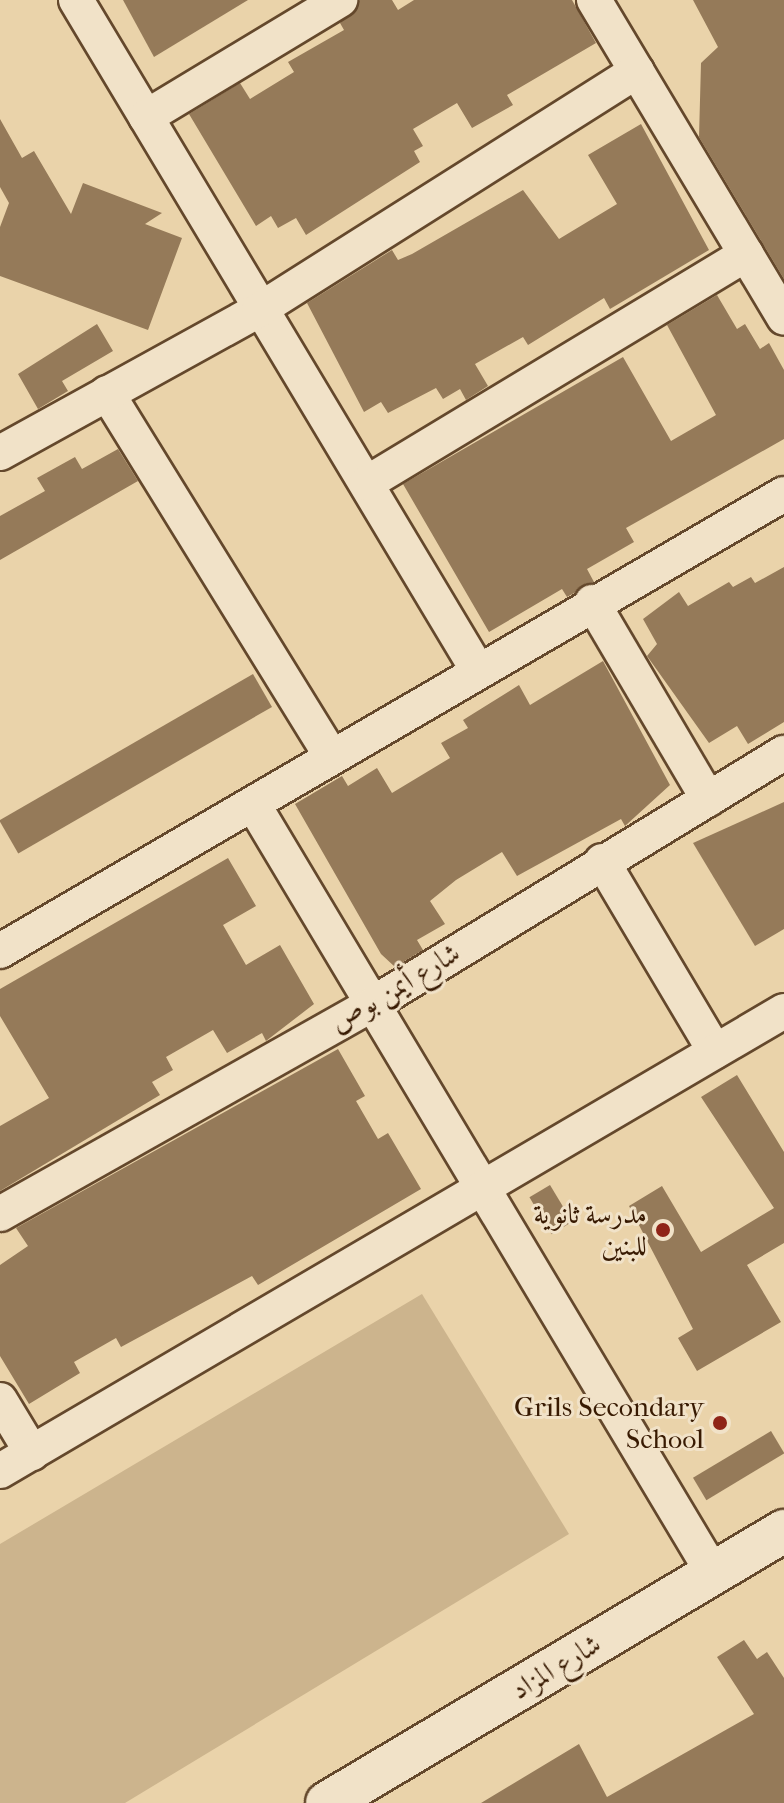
<!DOCTYPE html>
<html>
<head>
<meta charset="utf-8">
<style>
  body { margin:0 }
  #map { position:relative; width:784px; height:1803px; overflow:hidden; background:#ead3aa; font-family:"IM FELL French Canon",Amiri,serif }
  div>[style] { position:absolute }
  .green>* { inset:0; background:#ccb48d }
  .building>* { inset:0; background:#957a59; transform-origin:0 0 }
  .roads { filter:drop-shadow(2px 0 #64482c) drop-shadow(-2px 0 #64482c) drop-shadow(0 2px #64482c) drop-shadow(0 -2px #64482c) }
  .minor>* { height:34px; margin:-17px; padding:0 17px; transform-origin:17px; border-radius:17px; background:#f1e2c8 }
  .tertiary>* { height:42px; margin:-21px; padding:0 21px; transform-origin:21px; border-radius:21px; background:#f1e2c8 }
  .dots>* { width:22px; height:22px; translate:-50% -50%; box-sizing:border-box; border:4px solid #f1e2c8; border-radius:50% }
  span { translate:-50% -50%; white-space:nowrap; text-align:center; line-height:1.15; -webkit-text-stroke:6px #f1e2c8; paint-order:stroke }
  .street-label { font-size:28px; color:#381a02 }
  .poi-label { font-size:28px; color:#381a02 }
  .right { translate:-100% -50%; text-align:right }
</style>
</head>
<body>
<div id="map">
  <div class="green">
    <div style="clip-path:polygon(422px 1294px,569px 1534px,125px 1803px,0 1803px,0 1544px)"></div>
  </div>
  <div class="building">
    <div style="clip-path:polygon(123px 0,248px 0,154px 57px)"></div>
    <div style="clip-path:polygon(360px 0,392px 0,398px 10px,414px 0,572px 0,596px 43px,507px 95px,513px 105px,472px 128px,457px 103px,413px 129px,423px 146px,414px 151px,420px 162px,306px 235px,296px 218px,278px 228px,271px 216px,256px 226px,189px 114px,240px 83px,250px 99px,294px 72px,288px 62px,344px 30px,340px 23px)"></div>
    <div style="clip-path:polygon(693px 0,784px 0,784px 279px,699px 137px,701px 63px,718px 47px)"></div>
    <div style="clip-path:polygon(0 119px,22px 158px,34px 151px,71px 214px,83px 183px,162px 213px,145px 224px,182px 238px,148px 330px,0 276px,0 227px,9px 203px,0 187px)"></div>
    <div style="clip-path:polygon(641px 124px,709px 250px,610px 309px,604px 298px,528px 345px,523px 337px,475px 364px,488px 386px,466px 400px,460px 389px,443px 399px,436px 388px,388px 413px,381px 402px,364px 412px,307px 303px,392px 250px,398px 260px,412px 254px,523px 190px,559px 239px,617px 204px,588px 155px)"></div>
    <div style="clip-path:polygon(717px 295px,737px 329px,745px 324px,760px 349px,769px 343px,784px 370px,784px 439px,626px 528px,634px 542px,587px 569px,594px 582px,567px 597px,562px 589px,489px 632px,403px 484px,623px 357px,671px 441px,716px 415px,667px 325px)"></div>
    <div style="clip-path:polygon(97px 324px,113px 351px,62px 381px,68px 391px,38px 409px,18px 374px)"></div>
    <div style="clip-path:polygon(118px 449px,138px 481px,0 560px,0 516px,45px 491px,37px 478px,75px 457px,82px 469px)"></div>
    <div style="clip-path:polygon(784px 567px,784px 722px,748px 744px,737px 726px,709px 743px,647px 656px,657px 644px,643px 619px,679px 592px,688px 606px,729px 582px,733px 587px,751px 577px,755px 583px)"></div>
    <div style="clip-path:polygon(603px 661px,670px 785px,625px 826px,621px 819px,517px 876px,502px 852px,456px 880px,430px 901px,445px 924px,417px 940px,423px 950px,395px 967px,381px 954px,295px 804px,342px 776px,348px 786px,377px 768px,392px 793px,450px 758px,441px 743px,468px 728px,463px 720px,519px 685px,530px 705px)"></div>
    <div style="left:253px;top:674px;width:38px;height:293px;rotate:60deg"></div>
    <div style="clip-path:polygon(784px 802px,784px 929px,755px 946px,693px 843px)"></div>
    <div style="clip-path:polygon(228px 858px,256px 906px,223px 925px,246px 965px,280px 945px,314px 1004px,266px 1041px,262px 1033px,227px 1053px,213px 1030px,166px 1057px,173px 1070px,152px 1082px,160px 1095px,0 1191px,0 1126px,49px 1098px,0 1016px,0 989px)"></div>
    <div style="clip-path:polygon(338px 1049px,365px 1096px,356px 1101px,378px 1139px,388px 1133px,421px 1189px,258px 1285px,252px 1276px,121px 1347px,116px 1338px,74px 1362px,80px 1373px,29px 1404px,0 1356px,0 1265px,28px 1246px,16px 1228px)"></div>
    <div style="clip-path:polygon(737px 1075px,784px 1152px,784px 1243px,747px 1265px,781px 1322px,697px 1371px,678px 1338px,693px 1329px,629px 1206px,662px 1186px,701px 1252px,774px 1208px,701px 1097px)"></div>
    <div style="left:550px;top:1185px;width:43px;height:24px;rotate:59deg"></div>
    <div style="left:771px;top:1431px;width:26px;height:91px;rotate:59deg"></div>
    <div style="clip-path:polygon(744px 1640px,757px 1659px,767px 1652px,784px 1678px,784px 1803px,481px 1803px,579px 1744px,607px 1797px,754px 1714px,717px 1657px)"></div>
  </div>
  <div class="roads">
    <div class="minor">
      <div style="left:76px;top:0;width:780px;rotate:59.06deg"></div>
      <div style="left:594px;top:0;width:370px;rotate:59.1deg"></div>
      <div style="left:146px;top:117px;width:227px;rotate:-31.1deg"></div>
      <div style="left:107px;top:393px;width:428px;rotate:58.3deg"></div>
      <div style="left:0;top:453px;width:296px;rotate:-28.9deg"></div>
      <div style="left:259px;top:310px;width:447px;rotate:-32.3deg"></div>
      <div style="left:367px;top:483px;width:443px;rotate:-31.1deg"></div>
      <div style="left:592px;top:602px;width:229px;rotate:59.5deg"></div>
      <div style="left:253px;top:804px;width:896px;rotate:59.11deg"></div>
      <div style="left:602px;top:861px;width:221px;rotate:59.3deg"></div>
      <div style="left:0;top:951px;width:907px;rotate:-30.24deg"></div>
      <div style="left:0;top:1214px;width:429px;rotate:-29.4deg"></div>
      <div style="left:374px;top:1003px;width:480px;rotate:-31.4deg"></div>
      <div style="left:0;top:1400px;width:62px;rotate:58.9deg"></div>
      <div style="left:0;top:1471px;width:909px;rotate:-30.4deg"></div>
    </div>
    <div class="tertiary">
      <div style="left:327px;top:1803px;width:532px;rotate:-30.76deg"></div>
    </div>
  </div>
  <div class="dots">
    <div style="left:663px;top:1230px;background:#8f2418"></div>
    <div style="left:720px;top:1423px;background:#8f2418"></div>
  </div>
  <div class="street-label">
    <span style="left:395px;top:988px;rotate:-31deg">شارع أيمن بوص</span>
    <span style="left:556px;top:1667px;rotate:-31deg">شارع المزاد</span>
  </div>
  <div class="poi-label">
    <span class="right" style="left:647px;top:1230px">مدرسة ثانوية<br>للبنين</span>
    <span class="right" style="left:704px;top:1423px">Grils Secondary<br>School</span>
  </div>
</div>
</body>
</html>
